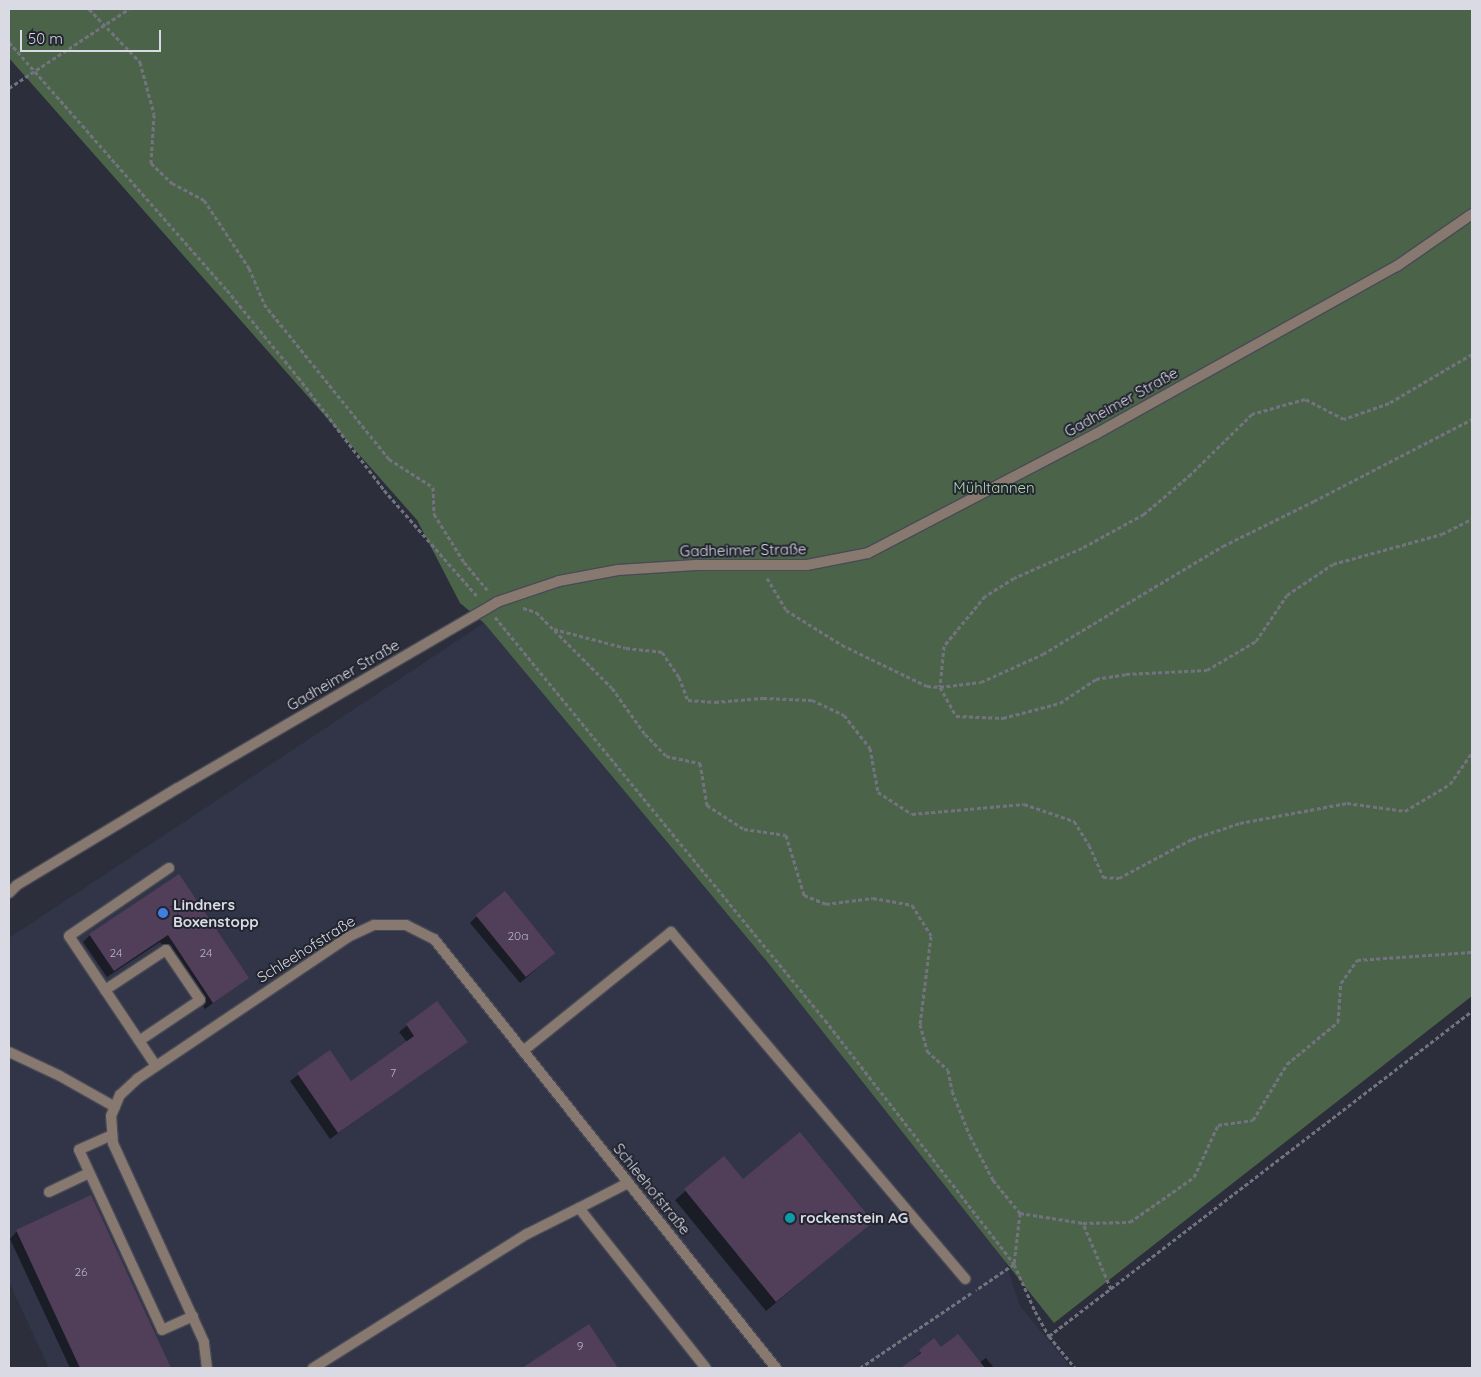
<!DOCTYPE html>
<html>
<head>
<meta charset="utf-8">
<style>
  body { margin:0 }
  #map { position:relative; width:1481px; height:1377px; overflow:hidden; background:#2c2e3b; font-family:Quicksand,sans-serif }
  div>[style] { position:absolute }
  .built>* { inset:0; background:#323548 }
  .forest>* { inset:0; background:#4b6449 }
  .shadow>* { inset:0; background:#0007 }
  .building>* { inset:0; background:#513f5a; transform-origin:0 0 }
  .path>* { height:3px; margin-top:-1.5px; transform-origin:0; background:repeating-linear-gradient(90deg,#72737f 0 4px,transparent 0 6.5px) }
  .roads { filter:drop-shadow(1px 0 #484a56) drop-shadow(-1px 0 #484a56) drop-shadow(0 1px #484a56) drop-shadow(0 -1px #484a56) }
  .service>* { height:10px; margin:-5px; padding:0 5px; transform-origin:5px; border-radius:5px; background:#87796f }
  .minor>* { height:10px; margin:-5px; padding:0 5px; transform-origin:5px; border-radius:5px; background:#87796f }
  .tertiary>* { height:10px; margin:-5px; padding:0 5px; transform-origin:5px; border-radius:5px; background:#87796f }
  .dots>* { width:14px; height:14px; translate:-50% -50%; box-sizing:border-box; border:2px solid #222430; border-radius:50% }
  span { translate:-50% -50%; white-space:nowrap; text-align:center; line-height:1.15; -webkit-text-stroke:4px #222430; paint-order:stroke }
  .number-label { font-size:12px; color:#b7b3c1 }
  .number-label span { -webkit-text-stroke-width:0 }
  .street-label { font-size:15px; color:#d9dae3 }
  .park-label { font-size:15px; color:#afdcac }
  .poi-label { font-size:15px; color:#d9dae3; font-weight:700 }
  .left { translate:0 -50%; text-align:left }
  .frame { position:absolute; inset:0; border:10px solid #d9dae3; pointer-events:none }
  .scale { position:absolute; left:20px; top:30px; width:141px; height:22px; box-sizing:border-box; border:2px solid #d9dae3; border-top:0; padding-left:6px; font-size:15px; line-height:18px; white-space:nowrap; color:#d9dae3; -webkit-text-stroke:4px #222430; paint-order:stroke }
</style>
</head>
<body>
<div id="map">
  <div class="built">
    <div style="clip-path:polygon(484px 623px,769px 964px,1005px 1261px,1020px 1306px,1071px 1368px,49px 1368px,9px 1282px,9px 938px)"></div>
  </div>
  <div class="forest">
    <div style="clip-path:polygon(9px 9px,1472px 9px,1472px 996px,1054px 1323px,769px 964px,484px 623px,460px 603px,417px 520px,9px 58px)"></div>
  </div>
  <div class="shadow">
    <div style="clip-path:polygon(178px 876px,247px 978px,205px 1009px,160px 942px,107px 977px,83px 942px,90px 935px)"></div>
    <div style="clip-path:polygon(477px 916px,555px 953px,520px 983px,470px 923px)"></div>
    <div style="clip-path:polygon(437px 1002px,466px 1042px,330px 1139px,290px 1081px,329px 1052px,351px 1083px,407px 1042px,399px 1032px)"></div>
    <div style="clip-path:polygon(724px 1158px,743px 1181px,872px 1222px,766px 1311px,675px 1200px)"></div>
    <div style="clip-path:polygon(90px 1197px,170px 1368px,70px 1368px,10px 1239px,17px 1231px)"></div>
    <div style="clip-path:polygon(589px 1326px,616px 1368px,525px 1368px)"></div>
    <div style="clip-path:polygon(934px 1340px,941px 1349px,979px 1363px,986px 1358px,994px 1368px,903px 1368px)"></div>
  </div>
  <div class="building">
    <div style="clip-path:polygon(179px 874px,249px 978px,213px 1003px,168px 935px,114px 971px,89px 934px)"></div>
    <div style="left:505px;top:891px;width:80px;height:38px;rotate:51deg"></div>
    <div style="clip-path:polygon(437px 1001px,468px 1042px,338px 1133px,297px 1073px,330px 1050px,351px 1081px,414px 1036px,406px 1024px)"></div>
    <div style="clip-path:polygon(800px 1132px,873px 1222px,776px 1302px,684px 1189px,724px 1156px,743px 1179px)"></div>
    <div style="clip-path:polygon(91px 1195px,146px 1314px,171px 1368px,80px 1368px,16px 1230px)"></div>
    <div style="clip-path:polygon(589px 1324px,618px 1368px,522px 1368px)"></div>
    <div style="clip-path:polygon(958px 1334px,985px 1368px,901px 1368px,921px 1353px,919px 1350px,934px 1338px,941px 1347px)"></div>
  </div>
  <div class="path">
    <div style="left:89px;top:9px;width:74px;rotate:46.1deg"></div>
    <div style="left:140px;top:62px;width:54px;rotate:74.9deg"></div>
    <div style="left:154px;top:114px;width:49px;rotate:93.5deg"></div>
    <div style="left:151px;top:163px;width:29px;rotate:44deg"></div>
    <div style="left:172px;top:183px;width:36px;rotate:28deg"></div>
    <div style="left:204px;top:200px;width:82px;rotate:56.5deg"></div>
    <div style="left:249px;top:268px;width:39px;rotate:67deg"></div>
    <div style="left:264px;top:304px;width:199px;rotate:51.1deg"></div>
    <div style="left:389px;top:459px;width:52px;rotate:32.5deg"></div>
    <div style="left:433px;top:487px;width:27px;rotate:88deg"></div>
    <div style="left:434px;top:514px;width:57px;rotate:58deg"></div>
    <div style="left:464px;top:562px;width:38px;rotate:50deg"></div>
    <div style="left:9px;top:42px;width:330px;rotate:48.7deg"></div>
    <div style="left:227px;top:290px;width:112px;rotate:50.8deg"></div>
    <div style="left:298px;top:377px;width:142px;rotate:52.7deg"></div>
    <div style="left:384px;top:490px;width:142px;rotate:48.7deg"></div>
    <div style="left:9px;top:88px;width:144px;rotate:-33.4deg"></div>
    <div style="left:1472px;top:354px;width:96px;rotate:149.4deg"></div>
    <div style="left:1389px;top:403px;width:48px;rotate:160.4deg"></div>
    <div style="left:1344px;top:419px;width:44px;rotate:-152.9deg"></div>
    <div style="left:1305px;top:399px;width:55px;rotate:164.2deg"></div>
    <div style="left:1252px;top:414px;width:86px;rotate:135.5deg"></div>
    <div style="left:1191px;top:474px;width:62px;rotate:139.6deg"></div>
    <div style="left:1144px;top:514px;width:71px;rotate:151.3deg"></div>
    <div style="left:1082px;top:548px;width:74px;rotate:156.2deg"></div>
    <div style="left:1014px;top:578px;width:34px;rotate:148deg"></div>
    <div style="left:985px;top:596px;width:65px;rotate:129.4deg"></div>
    <div style="left:944px;top:646px;width:41px;rotate:95.6deg"></div>
    <div style="left:940px;top:687px;width:33px;rotate:61deg"></div>
    <div style="left:956px;top:716px;width:47px;rotate:2.4deg"></div>
    <div style="left:1003px;top:718px;width:59px;rotate:-14.7deg"></div>
    <div style="left:1060px;top:703px;width:43px;rotate:-33.7deg"></div>
    <div style="left:1096px;top:679px;width:30px;rotate:-9deg"></div>
    <div style="left:1126px;top:674px;width:81px;rotate:-2.8deg"></div>
    <div style="left:1207px;top:670px;width:57px;rotate:-30.6deg"></div>
    <div style="left:1256px;top:641px;width:55px;rotate:-56deg"></div>
    <div style="left:1287px;top:595px;width:55px;rotate:-34deg"></div>
    <div style="left:1333px;top:564px;width:113px;rotate:-15.4deg"></div>
    <div style="left:1442px;top:534px;width:34px;rotate:-27deg"></div>
    <div style="left:767px;top:578px;width:37px;rotate:59deg"></div>
    <div style="left:786px;top:610px;width:66px;rotate:32deg"></div>
    <div style="left:842px;top:645px;width:94px;rotate:25.8deg"></div>
    <div style="left:927px;top:686px;width:13px;rotate:4deg"></div>
    <div style="left:940px;top:687px;width:41px;rotate:-7deg"></div>
    <div style="left:981px;top:682px;width:68px;rotate:-24.3deg"></div>
    <div style="left:1043px;top:654px;width:210px;rotate:-31deg"></div>
    <div style="left:1223px;top:546px;width:102px;rotate:-26.3deg"></div>
    <div style="left:1314px;top:501px;width:178px;rotate:-27.4deg"></div>
    <div style="left:523px;top:608px;width:14px;rotate:17deg"></div>
    <div style="left:536px;top:612px;width:107px;rotate:45deg"></div>
    <div style="left:612px;top:688px;width:57px;rotate:54.3deg"></div>
    <div style="left:645px;top:734px;width:30px;rotate:46deg"></div>
    <div style="left:666px;top:756px;width:35px;rotate:12deg"></div>
    <div style="left:700px;top:763px;width:43px;rotate:80.5deg"></div>
    <div style="left:707px;top:805px;width:44px;rotate:33deg"></div>
    <div style="left:744px;top:829px;width:42px;rotate:8.1deg"></div>
    <div style="left:786px;top:835px;width:63px;rotate:73.3deg"></div>
    <div style="left:804px;top:895px;width:24px;rotate:22deg"></div>
    <div style="left:826px;top:904px;width:47px;rotate:-7.3deg"></div>
    <div style="left:873px;top:898px;width:40px;rotate:10deg"></div>
    <div style="left:912px;top:905px;width:36px;rotate:58deg"></div>
    <div style="left:931px;top:936px;width:89px;rotate:97.1deg"></div>
    <div style="left:920px;top:1024px;width:28px;rotate:75deg"></div>
    <div style="left:927px;top:1051px;width:28px;rotate:42deg"></div>
    <div style="left:948px;top:1070px;width:21px;rotate:79deg"></div>
    <div style="left:952px;top:1091px;width:48px;rotate:68.2deg"></div>
    <div style="left:970px;top:1136px;width:50px;rotate:62.4deg"></div>
    <div style="left:993px;top:1180px;width:43px;rotate:50.7deg"></div>
    <div style="left:1020px;top:1213px;width:51px;rotate:96.7deg"></div>
    <div style="left:1014px;top:1264px;width:46px;rotate:145.6deg"></div>
    <div style="left:495px;top:617px;width:521px;rotate:50.69deg"></div>
    <div style="left:825px;top:1020px;width:309px;rotate:52.2deg"></div>
    <div style="left:1014px;top:1264px;width:51px;rotate:65.9deg"></div>
    <div style="left:1035px;top:1311px;width:29px;rotate:61deg"></div>
    <div style="left:1049px;top:1336px;width:41px;rotate:50.9deg"></div>
    <div style="left:554px;top:629px;width:74px;rotate:14.8deg"></div>
    <div style="left:626px;top:648px;width:36px;rotate:6deg"></div>
    <div style="left:662px;top:652px;width:30px;rotate:56deg"></div>
    <div style="left:679px;top:677px;width:25px;rotate:69deg"></div>
    <div style="left:688px;top:700px;width:27px;rotate:4deg"></div>
    <div style="left:715px;top:702px;width:48px;rotate:-4.8deg"></div>
    <div style="left:763px;top:698px;width:49px;rotate:2.3deg"></div>
    <div style="left:812px;top:700px;width:35px;rotate:25deg"></div>
    <div style="left:844px;top:715px;width:42px;rotate:51.8deg"></div>
    <div style="left:870px;top:748px;width:45px;rotate:79.7deg"></div>
    <div style="left:878px;top:792px;width:40px;rotate:32.9deg"></div>
    <div style="left:912px;top:814px;width:112px;rotate:-5.1deg"></div>
    <div style="left:1024px;top:804px;width:53px;rotate:18.8deg"></div>
    <div style="left:1074px;top:821px;width:28px;rotate:58deg"></div>
    <div style="left:1089px;top:845px;width:35px;rotate:66deg"></div>
    <div style="left:1103px;top:877px;width:16px;rotate:4deg"></div>
    <div style="left:1119px;top:878px;width:83px;rotate:-28.1deg"></div>
    <div style="left:1192px;top:839px;width:51px;rotate:-18.4deg"></div>
    <div style="left:1240px;top:823px;width:109px;rotate:-10.6deg"></div>
    <div style="left:1347px;top:803px;width:59px;rotate:7.9deg"></div>
    <div style="left:1405px;top:811px;width:52px;rotate:-31deg"></div>
    <div style="left:1450px;top:784px;width:38px;rotate:-55deg"></div>
    <div style="left:1020px;top:1213px;width:64px;rotate:9deg"></div>
    <div style="left:1111px;top:1289px;width:72px;rotate:-113deg"></div>
    <div style="left:1083px;top:1223px;width:47px;rotate:-1.2deg"></div>
    <div style="left:1130px;top:1222px;width:78px;rotate:-35.1deg"></div>
    <div style="left:1194px;top:1177px;width:57px;rotate:-65.2deg"></div>
    <div style="left:1218px;top:1125px;width:35px;rotate:-8deg"></div>
    <div style="left:1253px;top:1120px;width:66px;rotate:-58.7deg"></div>
    <div style="left:1287px;top:1064px;width:66px;rotate:-39.5deg"></div>
    <div style="left:1338px;top:1022px;width:39px;rotate:-86deg"></div>
    <div style="left:1341px;top:983px;width:28px;rotate:-55deg"></div>
    <div style="left:1357px;top:960px;width:115px;rotate:-4deg"></div>
    <div style="left:1049px;top:1336px;width:533px;rotate:-37.54deg"></div>
    <div style="left:860px;top:1368px;width:134px;rotate:-34deg"></div>
  </div>
  <div class="roads">
    <div class="service">
      <div style="left:105px;top:990px;width:73px;rotate:-33.3deg"></div>
      <div style="left:166px;top:950px;width:60px;rotate:55.8deg"></div>
      <div style="left:200px;top:1000px;width:73px;rotate:146.1deg"></div>
      <div style="left:523px;top:1051px;width:190px;rotate:-38.8deg"></div>
      <div style="left:671px;top:932px;width:455px;rotate:49.7deg"></div>
      <div style="left:156px;top:1066px;width:156px;rotate:-123.8deg"></div>
      <div style="left:69px;top:936px;width:121px;rotate:-34.2deg"></div>
      <div style="left:112px;top:1135px;width:36px;rotate:156deg"></div>
      <div style="left:79px;top:1150px;width:198px;rotate:65.2deg"></div>
      <div style="left:162px;top:1330px;width:34px;rotate:-24deg"></div>
      <div style="left:628px;top:1183px;width:55px;rotate:153deg"></div>
      <div style="left:579px;top:1208px;width:204px;rotate:51.6deg"></div>
      <div style="left:49px;top:1192px;width:44px;rotate:-25.4deg"></div>
      <div style="left:313px;top:1368px;width:252px;rotate:-32.1deg"></div>
      <div style="left:527px;top:1234px;width:58px;rotate:-26.6deg"></div>
    </div>
    <div class="minor">
      <div style="left:9px;top:1052px;width:56px;rotate:25.2deg"></div>
      <div style="left:60px;top:1076px;width:63px;rotate:29.4deg"></div>
      <div style="left:207px;top:1368px;width:26px;rotate:-97deg"></div>
      <div style="left:204px;top:1342px;width:219px;rotate:-114.6deg"></div>
      <div style="left:113px;top:1143px;width:27px;rotate:-94deg"></div>
      <div style="left:111px;top:1116px;width:23px;rotate:-67deg"></div>
      <div style="left:120px;top:1095px;width:23px;rotate:-43deg"></div>
      <div style="left:137px;top:1079px;width:254px;rotate:-33.9deg"></div>
      <div style="left:348px;top:937px;width:29px;rotate:-25deg"></div>
      <div style="left:374px;top:925px;width:32px"></div>
      <div style="left:406px;top:925px;width:31px;rotate:27deg"></div>
      <div style="left:434px;top:939px;width:549px;rotate:51.44deg"></div>
    </div>
    <div class="tertiary">
      <div style="left:9px;top:893px;width:11px;rotate:-45deg"></div>
      <div style="left:17px;top:885px;width:188px;rotate:-31.1deg"></div>
      <div style="left:178px;top:788px;width:369px;rotate:-30.2deg"></div>
      <div style="left:497px;top:602px;width:65px;rotate:-18.7deg"></div>
      <div style="left:559px;top:581px;width:60px;rotate:-10.6deg"></div>
      <div style="left:618px;top:570px;width:78px;rotate:-3.7deg"></div>
      <div style="left:696px;top:565px;width:111px"></div>
      <div style="left:807px;top:565px;width:62px;rotate:-11.1deg"></div>
      <div style="left:868px;top:553px;width:257px;rotate:-27.6deg"></div>
      <div style="left:1096px;top:434px;width:345px;rotate:-29.2deg"></div>
      <div style="left:1397px;top:266px;width:91px;rotate:-34.7deg"></div>
    </div>
  </div>
  <div class="dots">
    <div style="left:163px;top:913px;background:#3f7fe0"></div>
    <div style="left:790px;top:1218px;background:#0f9aa8"></div>
  </div>
  <div class="number-label">
    <span style="left:518px;top:936px">20a</span>
    <span style="left:116px;top:953px">24</span>
    <span style="left:206px;top:953px">24</span>
    <span style="left:393px;top:1073px">7</span>
    <span style="left:81px;top:1272px">26</span>
    <span style="left:580px;top:1346px">9</span>
  </div>
  <div class="street-label">
    <span style="left:1121px;top:402px;rotate:-29deg">Gadheimer Straße</span>
    <span style="left:743px;top:550px;rotate:-1deg">Gadheimer Straße</span>
    <span style="left:343px;top:675px;rotate:-30deg">Gadheimer Straße</span>
    <span style="left:306px;top:949px;rotate:-32deg">Schleehofstraße</span>
    <span style="left:652px;top:1189px;rotate:51deg">Schleehofstraße</span>
  </div>
  <div class="park-label">
    <span style="left:994px;top:488px">Mühltannen</span>
  </div>
  <div class="poi-label">
    <span class="left" style="left:173px;top:913px">Lindners<br>Boxenstopp</span>
    <span class="left" style="left:800px;top:1218px">rockenstein AG</span>
  </div>
  <div class="frame"></div>
  <div class="scale">50 m</div>
</div>
</body>
</html>
